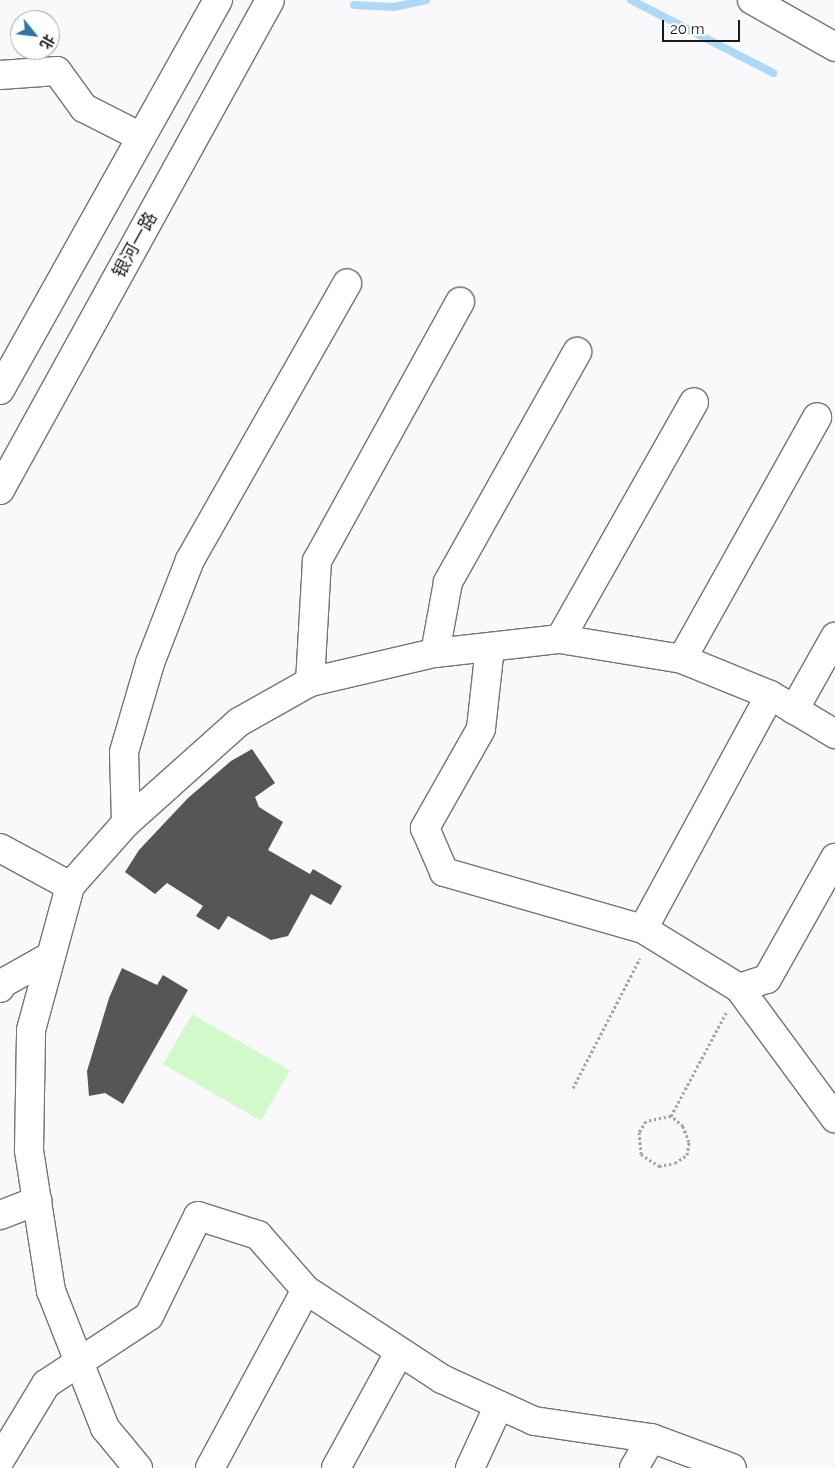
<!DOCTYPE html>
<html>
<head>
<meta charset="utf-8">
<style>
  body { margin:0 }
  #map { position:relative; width:835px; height:1468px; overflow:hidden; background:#f9f9fb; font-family:Raleway,"Noto Sans SC",sans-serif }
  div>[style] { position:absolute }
  .green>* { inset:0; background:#d2f9ca; transform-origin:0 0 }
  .stream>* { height:8px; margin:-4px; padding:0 4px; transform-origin:4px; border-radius:4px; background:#add9f6 }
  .building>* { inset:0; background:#555657 }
  .path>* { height:3px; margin-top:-1.5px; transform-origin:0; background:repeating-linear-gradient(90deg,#a4a4a6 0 2.5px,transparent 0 5px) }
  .roads { filter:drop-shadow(1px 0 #737475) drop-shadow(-1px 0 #737475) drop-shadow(0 1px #737475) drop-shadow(0 -1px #737475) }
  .minor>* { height:28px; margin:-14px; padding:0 14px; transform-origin:14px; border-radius:14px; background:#fff }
  .secondary>* { height:28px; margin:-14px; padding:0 14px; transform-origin:14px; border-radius:14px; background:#fff }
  span { translate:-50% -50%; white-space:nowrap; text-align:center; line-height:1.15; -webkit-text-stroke:5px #fff; paint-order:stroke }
  .street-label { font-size:18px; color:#181819 }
  .north { position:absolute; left:10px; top:10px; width:50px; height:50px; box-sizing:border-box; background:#fff; border:1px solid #a3a3a3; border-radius:50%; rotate:119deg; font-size:14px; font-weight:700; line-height:20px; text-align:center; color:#181819 }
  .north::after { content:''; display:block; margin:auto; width:18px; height:22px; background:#2f74a9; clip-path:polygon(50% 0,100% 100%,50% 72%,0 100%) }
  .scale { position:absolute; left:662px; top:20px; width:78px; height:22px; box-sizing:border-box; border:2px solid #181819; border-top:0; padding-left:6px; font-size:15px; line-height:18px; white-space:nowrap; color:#181819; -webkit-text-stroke:4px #fff; paint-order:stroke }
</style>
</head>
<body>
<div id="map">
  <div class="green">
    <div style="left:192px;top:1014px;width:113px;height:58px;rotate:30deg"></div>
  </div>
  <div class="stream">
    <div style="left:631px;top:0;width:160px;rotate:27.2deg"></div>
    <div style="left:354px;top:5px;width:40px;rotate:2.9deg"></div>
    <div style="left:394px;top:7px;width:33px;rotate:-12deg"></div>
  </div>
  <div class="building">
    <div style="clip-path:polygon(252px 749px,275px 783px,255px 797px,259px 807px,283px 822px,268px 850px,310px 874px,313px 869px,342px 886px,331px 905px,311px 894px,288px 936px,271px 940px,228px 916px,219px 930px,196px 916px,203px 906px,167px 883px,155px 894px,125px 872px,139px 850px,188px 798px,231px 761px)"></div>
    <div style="clip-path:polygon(122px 968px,157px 985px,163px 975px,188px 990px,123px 1104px,105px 1093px,89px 1096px,87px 1071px,109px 998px)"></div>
  </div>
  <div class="path">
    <div style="left:573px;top:1088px;width:146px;rotate:-62.7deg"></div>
    <div style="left:671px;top:1116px;width:25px;rotate:169deg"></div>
    <div style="left:646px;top:1121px;width:13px;rotate:122deg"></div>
    <div style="left:639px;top:1132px;width:22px;rotate:85deg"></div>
    <div style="left:641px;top:1154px;width:22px;rotate:34deg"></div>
    <div style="left:659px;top:1166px;width:16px;rotate:-11deg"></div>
    <div style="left:675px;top:1163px;width:14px;rotate:-34deg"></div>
    <div style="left:687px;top:1155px;width:13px;rotate:-81deg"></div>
    <div style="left:689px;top:1142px;width:17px;rotate:-111deg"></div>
    <div style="left:683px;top:1126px;width:16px;rotate:-140deg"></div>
    <div style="left:671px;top:1116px;width:117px;rotate:-61.9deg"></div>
  </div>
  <div class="roads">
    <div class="minor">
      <div style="left:752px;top:0;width:95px;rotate:29.5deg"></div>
      <div style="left:0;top:75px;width:57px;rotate:-4deg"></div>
      <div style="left:57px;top:71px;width:46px;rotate:53.9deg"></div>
      <div style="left:84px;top:108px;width:64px;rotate:27deg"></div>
      <div style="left:560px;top:639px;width:272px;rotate:-60.5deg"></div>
      <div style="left:490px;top:647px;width:82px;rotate:96.3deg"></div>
      <div style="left:481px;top:729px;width:114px;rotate:119.5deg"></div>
      <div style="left:425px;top:828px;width:48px;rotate:66.6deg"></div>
      <div style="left:444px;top:872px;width:207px;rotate:16deg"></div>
      <div style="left:643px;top:929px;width:113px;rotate:31.6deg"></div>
      <div style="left:739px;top:988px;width:162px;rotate:53.6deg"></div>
      <div style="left:435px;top:653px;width:72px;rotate:-79.6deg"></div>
      <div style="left:448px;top:582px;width:264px;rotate:-60.7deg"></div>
      <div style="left:682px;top:659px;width:277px;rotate:-60.8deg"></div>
      <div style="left:310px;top:682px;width:121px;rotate:-86.7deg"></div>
      <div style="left:317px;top:561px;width:296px;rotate:-61.1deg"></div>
      <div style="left:794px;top:710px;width:84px;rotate:-60.7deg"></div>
      <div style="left:126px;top:823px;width:71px;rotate:-91.6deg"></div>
      <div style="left:124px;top:752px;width:93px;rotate:-73.7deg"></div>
      <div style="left:150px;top:663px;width:110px;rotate:-68.8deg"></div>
      <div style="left:190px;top:560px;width:318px;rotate:-60.4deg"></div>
      <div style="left:0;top:848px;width:80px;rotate:28.5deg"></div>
      <div style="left:643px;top:929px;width:266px;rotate:-61.5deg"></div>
      <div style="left:0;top:988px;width:6px;rotate:-59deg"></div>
      <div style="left:3px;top:983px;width:55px;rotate:-29.4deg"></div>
      <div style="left:739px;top:988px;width:29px;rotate:-18deg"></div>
      <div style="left:767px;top:979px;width:139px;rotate:-60.7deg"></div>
      <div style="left:0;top:1215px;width:40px;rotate:-21deg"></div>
      <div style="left:0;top:1460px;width:89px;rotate:-58.8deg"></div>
      <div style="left:46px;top:1384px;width:123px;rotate:-33.4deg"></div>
      <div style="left:149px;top:1316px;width:111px;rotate:-63.9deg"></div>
      <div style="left:198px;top:1216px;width:63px;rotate:17.6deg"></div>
      <div style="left:258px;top:1235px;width:73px;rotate:48.9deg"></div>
      <div style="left:306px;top:1290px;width:163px;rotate:33.2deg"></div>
      <div style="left:442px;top:1379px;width:101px;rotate:24.5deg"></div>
      <div style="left:534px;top:1421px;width:118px;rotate:8.3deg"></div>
      <div style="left:651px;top:1438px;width:86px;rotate:20.3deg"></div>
      <div style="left:138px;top:1468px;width:52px;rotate:-129.5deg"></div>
      <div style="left:105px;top:1428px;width:147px;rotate:-111.5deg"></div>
      <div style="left:51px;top:1291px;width:143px;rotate:-98.9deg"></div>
      <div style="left:29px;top:1150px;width:120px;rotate:-89deg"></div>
      <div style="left:31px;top:1030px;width:149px;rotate:-74.8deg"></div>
      <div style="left:70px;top:886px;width:84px;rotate:-48.4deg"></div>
      <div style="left:126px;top:823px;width:152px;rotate:-41.8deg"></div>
      <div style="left:239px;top:722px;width:81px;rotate:-29.4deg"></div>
      <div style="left:310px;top:682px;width:128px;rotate:-13.1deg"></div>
      <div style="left:435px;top:653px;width:126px;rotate:-6.4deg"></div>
      <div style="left:560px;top:639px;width:124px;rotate:9.3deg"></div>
      <div style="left:682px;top:659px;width:95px;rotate:22.2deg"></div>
      <div style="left:770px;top:695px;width:76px;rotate:31deg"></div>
      <div style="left:210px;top:1468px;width:202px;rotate:-61.7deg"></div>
      <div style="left:336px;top:1468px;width:131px;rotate:-61.3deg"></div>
      <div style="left:470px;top:1468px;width:69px;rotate:-65.3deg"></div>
      <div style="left:634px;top:1468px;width:34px;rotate:-60deg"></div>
    </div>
    <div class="secondary">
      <div style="left:0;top:390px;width:447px;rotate:-60.8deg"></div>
      <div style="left:0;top:490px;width:559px;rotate:-61.14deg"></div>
    </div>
  </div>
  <div class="street-label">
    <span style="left:135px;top:245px;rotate:-61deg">银河一路</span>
  </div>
  <div class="north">北</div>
  <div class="scale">20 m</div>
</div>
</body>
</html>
